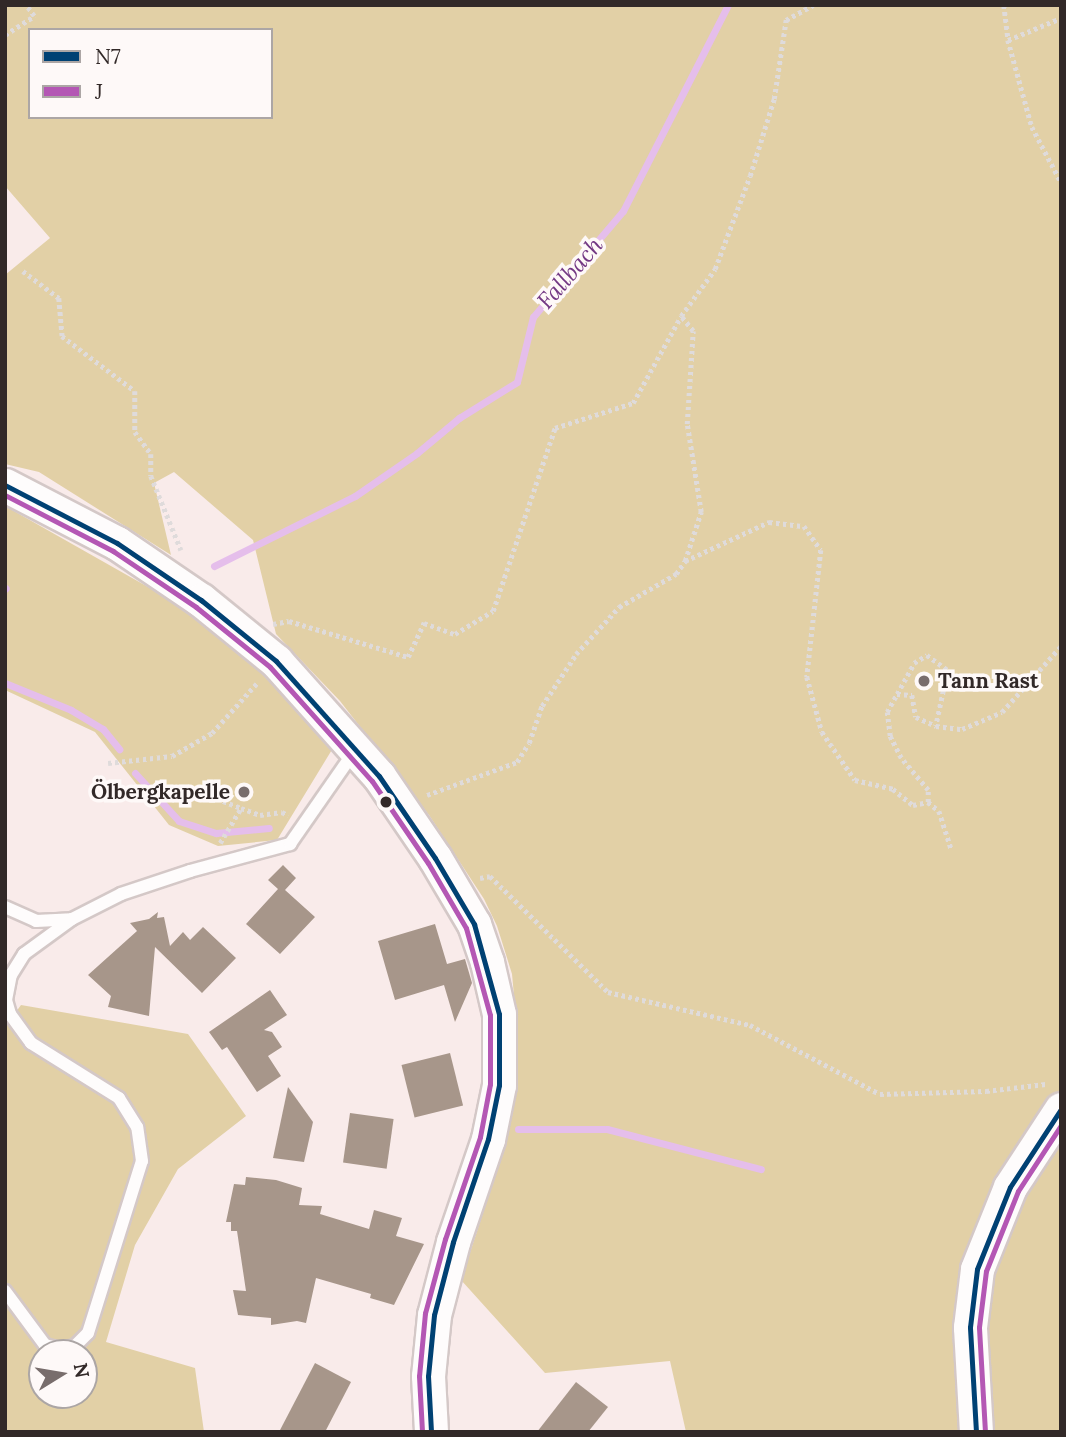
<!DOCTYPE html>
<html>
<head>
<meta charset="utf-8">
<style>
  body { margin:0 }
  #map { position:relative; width:1066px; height:1437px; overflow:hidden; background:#f9ebea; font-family:Lora,serif }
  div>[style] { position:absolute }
  .green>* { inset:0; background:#e2d0a6 }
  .stream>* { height:7px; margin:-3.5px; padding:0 3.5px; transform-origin:3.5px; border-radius:3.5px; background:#e5beeb }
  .building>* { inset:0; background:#a7968a; transform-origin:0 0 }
  .path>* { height:4.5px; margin-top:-2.25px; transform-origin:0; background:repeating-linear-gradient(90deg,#dfdbdb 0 3.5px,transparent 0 7px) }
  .roads { filter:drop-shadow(2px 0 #d4c8c7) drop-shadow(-2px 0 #d4c8c7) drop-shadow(0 2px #d4c8c7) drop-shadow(0 -2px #d4c8c7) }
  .service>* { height:12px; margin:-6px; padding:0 6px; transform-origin:6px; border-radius:6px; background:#fefcfc }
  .tertiary>* { height:33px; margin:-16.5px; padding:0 16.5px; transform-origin:16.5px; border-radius:16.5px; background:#fefcfc }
  .bus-1>* { height:5px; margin:-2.5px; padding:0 2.5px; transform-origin:2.5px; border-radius:2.5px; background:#004173 }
  .bus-2>* { height:5px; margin:-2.5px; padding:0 2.5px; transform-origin:2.5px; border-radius:2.5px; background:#b457b4 }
  .dots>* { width:19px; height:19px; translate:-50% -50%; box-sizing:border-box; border:4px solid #fef9f8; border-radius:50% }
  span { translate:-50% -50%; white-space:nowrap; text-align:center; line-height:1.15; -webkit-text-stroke:7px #fef9f8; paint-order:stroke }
  .poi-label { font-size:21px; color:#322928; font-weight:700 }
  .left { translate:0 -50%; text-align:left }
  .right { translate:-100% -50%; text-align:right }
  .water-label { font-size:23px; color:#733884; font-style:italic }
  .frame { position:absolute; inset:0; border:7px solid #322928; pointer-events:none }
  .legend { position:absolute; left:28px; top:28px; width:245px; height:91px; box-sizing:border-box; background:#fef9f8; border:2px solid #aca6a5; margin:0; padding:9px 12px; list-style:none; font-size:21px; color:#322928 }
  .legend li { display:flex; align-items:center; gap:14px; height:35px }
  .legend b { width:35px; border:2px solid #aca6a5 }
  .north { position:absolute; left:28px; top:1339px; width:70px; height:70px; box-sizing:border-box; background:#fef9f8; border:2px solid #aca6a5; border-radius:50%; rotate:79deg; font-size:19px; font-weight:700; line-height:28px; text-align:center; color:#322928 }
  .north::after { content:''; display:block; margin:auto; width:24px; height:32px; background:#786d6c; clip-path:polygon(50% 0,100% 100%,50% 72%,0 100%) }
</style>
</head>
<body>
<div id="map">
  <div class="green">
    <div style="clip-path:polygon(evenodd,5px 5px,1061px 5px,1061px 1432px,686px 1432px,670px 1361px,545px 1373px,461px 1280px,503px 1152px,515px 1096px,517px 1028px,512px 974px,497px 926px,484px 899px,429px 815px,340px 701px,276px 634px,253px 540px,174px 472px,154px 483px,171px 555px,39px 472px,5px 464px,5px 275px,50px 238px,5px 186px,5px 5px,30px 30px,271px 30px,271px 117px,30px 117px,30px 30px)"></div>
    <div style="clip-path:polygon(5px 506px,171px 600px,284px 690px,333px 748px,277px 840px,218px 846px,169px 825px,95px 732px,5px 690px)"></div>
    <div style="clip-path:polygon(evenodd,21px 1005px,188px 1034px,246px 1116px,178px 1169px,135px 1245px,106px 1342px,195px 1368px,204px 1432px,5px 1432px,5px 1027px,21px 1005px,42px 1353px,84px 1353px,84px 1395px,42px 1395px,42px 1353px)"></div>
  </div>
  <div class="stream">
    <div style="left:214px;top:566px;width:157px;rotate:-26.4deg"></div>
    <div style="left:355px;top:496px;width:75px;rotate:-34.7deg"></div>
    <div style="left:417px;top:453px;width:55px;rotate:-39.8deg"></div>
    <div style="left:459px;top:418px;width:68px;rotate:-31.8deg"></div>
    <div style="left:517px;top:382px;width:67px;rotate:-76.2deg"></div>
    <div style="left:533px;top:317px;width:139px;rotate:-49.7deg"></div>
    <div style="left:623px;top:211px;width:231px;rotate:-63deg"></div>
    <div style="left:5px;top:589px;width:1px;rotate:-45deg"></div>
    <div style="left:5px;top:683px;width:71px;rotate:22.2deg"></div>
    <div style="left:71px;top:710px;width:37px;rotate:31deg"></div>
    <div style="left:103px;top:729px;width:26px;rotate:51deg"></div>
    <div style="left:135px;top:773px;width:65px;rotate:47.5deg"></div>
    <div style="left:179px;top:821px;width:39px;rotate:18deg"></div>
    <div style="left:216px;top:833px;width:53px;rotate:-5.4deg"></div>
    <div style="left:518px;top:1129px;width:89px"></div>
    <div style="left:607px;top:1129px;width:159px;rotate:14.6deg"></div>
  </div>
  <div class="building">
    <div style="clip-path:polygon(283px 865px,296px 878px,285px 890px,315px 917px,280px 954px,246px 924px,278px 889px,268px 880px)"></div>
    <div style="clip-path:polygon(158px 912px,157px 918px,164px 917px,170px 946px,183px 932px,190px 940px,203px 927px,236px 958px,202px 993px,155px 947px,149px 1016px,108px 1007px,111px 996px,88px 975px,137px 931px,130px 923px,149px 919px)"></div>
    <div style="clip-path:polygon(435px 924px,447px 964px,465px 959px,472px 983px,455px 1022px,444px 985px,395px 1000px,378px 941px)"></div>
    <div style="clip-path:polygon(270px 990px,287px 1015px,264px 1030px,272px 1032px,282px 1047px,268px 1056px,281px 1076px,257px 1092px,227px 1047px,222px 1050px,209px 1032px)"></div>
    <div style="left:450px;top:1053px;width:54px;height:50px;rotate:76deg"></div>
    <div style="clip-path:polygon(288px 1087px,313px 1122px,304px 1162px,273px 1158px)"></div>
    <div style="left:350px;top:1113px;width:44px;height:50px;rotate:8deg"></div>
    <div style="clip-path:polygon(246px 1177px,276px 1180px,302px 1188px,299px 1205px,322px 1206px,320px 1214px,369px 1229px,374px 1210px,402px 1218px,396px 1236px,424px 1244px,394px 1305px,370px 1298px,371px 1294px,316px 1278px,306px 1323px,297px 1321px,271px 1325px,271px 1318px,238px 1315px,233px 1290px,246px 1291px,237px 1231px,231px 1231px,231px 1222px,226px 1222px,234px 1184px,245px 1185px)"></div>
    <div style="clip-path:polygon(315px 1363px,351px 1382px,325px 1432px,279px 1432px)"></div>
    <div style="clip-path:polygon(576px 1382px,608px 1407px,588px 1432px,537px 1432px)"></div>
  </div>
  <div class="path">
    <div style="left:1004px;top:5px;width:35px;rotate:83deg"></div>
    <div style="left:1008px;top:40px;width:90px;rotate:74.6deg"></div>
    <div style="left:1032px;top:127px;width:62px;rotate:62.2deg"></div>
    <div style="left:5px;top:35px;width:35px;rotate:-33deg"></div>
    <div style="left:34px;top:16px;width:14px;rotate:-126deg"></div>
    <div style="left:1008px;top:40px;width:57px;rotate:-22.5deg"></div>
    <div style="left:23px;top:271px;width:45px;rotate:36.9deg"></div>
    <div style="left:59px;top:298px;width:38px;rotate:85deg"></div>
    <div style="left:62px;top:336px;width:91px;rotate:37deg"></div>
    <div style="left:135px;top:391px;width:41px;rotate:90deg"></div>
    <div style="left:135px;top:432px;width:27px;rotate:54deg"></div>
    <div style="left:151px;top:454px;width:22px;rotate:90deg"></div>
    <div style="left:151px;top:476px;width:80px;rotate:67.9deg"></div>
    <div style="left:685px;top:561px;width:93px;rotate:-24.9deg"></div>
    <div style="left:769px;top:522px;width:35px;rotate:7deg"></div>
    <div style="left:804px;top:526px;width:29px;rotate:55deg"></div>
    <div style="left:821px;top:550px;width:128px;rotate:96.3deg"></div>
    <div style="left:807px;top:677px;width:57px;rotate:74.7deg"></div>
    <div style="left:822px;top:732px;width:58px;rotate:55.5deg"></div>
    <div style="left:855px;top:780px;width:39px;rotate:13deg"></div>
    <div style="left:893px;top:789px;width:26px;rotate:39deg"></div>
    <div style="left:913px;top:805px;width:15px;rotate:-11deg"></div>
    <div style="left:928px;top:802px;width:12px;rotate:-90deg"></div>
    <div style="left:928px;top:790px;width:42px;rotate:-130.2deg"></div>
    <div style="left:901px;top:758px;width:25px;rotate:-117deg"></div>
    <div style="left:890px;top:736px;width:24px;rotate:-97deg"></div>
    <div style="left:887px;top:712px;width:21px;rotate:-61deg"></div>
    <div style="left:897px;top:694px;width:15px;rotate:4deg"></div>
    <div style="left:912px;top:695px;width:22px;rotate:80deg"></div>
    <div style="left:916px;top:717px;width:22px;rotate:24deg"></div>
    <div style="left:936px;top:726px;width:26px;rotate:7deg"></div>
    <div style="left:962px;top:729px;width:43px;rotate:-23deg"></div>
    <div style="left:1002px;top:712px;width:89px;rotate:-48.2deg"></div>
    <div style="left:273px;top:624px;width:16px;rotate:-11deg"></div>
    <div style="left:289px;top:621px;width:124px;rotate:16.8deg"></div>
    <div style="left:408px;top:657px;width:38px;rotate:-65deg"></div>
    <div style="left:424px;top:623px;width:33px;rotate:20deg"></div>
    <div style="left:455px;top:634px;width:44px;rotate:-31.2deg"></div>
    <div style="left:493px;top:611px;width:193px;rotate:-71.3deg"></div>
    <div style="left:555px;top:428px;width:82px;rotate:-17.8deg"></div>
    <div style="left:633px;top:403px;width:99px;rotate:-61.1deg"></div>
    <div style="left:897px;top:694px;width:35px;rotate:-61deg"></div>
    <div style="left:914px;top:663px;width:15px;rotate:-32deg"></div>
    <div style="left:927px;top:655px;width:26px;rotate:36deg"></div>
    <div style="left:948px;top:670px;width:57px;rotate:102.1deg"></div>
    <div style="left:108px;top:763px;width:64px;rotate:-6.2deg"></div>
    <div style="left:172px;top:756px;width:46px;rotate:-29.9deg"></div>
    <div style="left:212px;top:733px;width:67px;rotate:-48deg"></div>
    <div style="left:427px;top:795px;width:96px;rotate:-20.1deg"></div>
    <div style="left:517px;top:762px;width:22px;rotate:-58deg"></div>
    <div style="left:529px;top:743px;width:39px;rotate:-71deg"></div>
    <div style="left:542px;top:706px;width:62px;rotate:-56.8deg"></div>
    <div style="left:576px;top:654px;width:64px;rotate:-47.5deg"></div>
    <div style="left:619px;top:607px;width:66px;rotate:-30.1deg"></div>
    <div style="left:676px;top:574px;width:16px;rotate:-55deg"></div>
    <div style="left:685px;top:561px;width:52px;rotate:-71.9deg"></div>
    <div style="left:701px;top:512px;width:89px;rotate:-99deg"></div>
    <div style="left:687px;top:424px;width:93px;rotate:-86.3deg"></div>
    <div style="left:693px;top:331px;width:19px;rotate:-129deg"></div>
    <div style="left:681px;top:316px;width:58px;rotate:-54.1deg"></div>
    <div style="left:715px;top:269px;width:99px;rotate:-69.4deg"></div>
    <div style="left:750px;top:176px;width:81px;rotate:-72.7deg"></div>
    <div style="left:774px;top:99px;width:80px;rotate:-81.4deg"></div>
    <div style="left:786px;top:20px;width:31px;rotate:-29deg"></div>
    <div style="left:223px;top:801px;width:19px;rotate:21deg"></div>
    <div style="left:928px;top:802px;width:14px;rotate:39deg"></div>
    <div style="left:939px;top:811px;width:39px;rotate:72deg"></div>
    <div style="left:220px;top:843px;width:41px;rotate:-59deg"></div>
    <div style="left:241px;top:808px;width:20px;rotate:20deg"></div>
    <div style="left:260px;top:815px;width:22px;rotate:-8deg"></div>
    <div style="left:282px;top:812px;width:7px;rotate:27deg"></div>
    <div style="left:480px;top:878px;width:10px;rotate:-11deg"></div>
    <div style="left:490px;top:876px;width:165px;rotate:44.5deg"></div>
    <div style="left:608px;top:992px;width:146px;rotate:13.1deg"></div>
    <div style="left:750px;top:1025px;width:147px;rotate:28deg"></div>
    <div style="left:880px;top:1094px;width:106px;rotate:-1.6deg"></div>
    <div style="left:986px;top:1091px;width:60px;rotate:-6.7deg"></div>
  </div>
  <div class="roads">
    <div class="service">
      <div style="left:5px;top:907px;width:34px;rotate:24deg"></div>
      <div style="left:36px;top:921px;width:35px;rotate:-3deg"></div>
      <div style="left:5px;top:1291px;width:67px;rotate:53.5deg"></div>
      <div style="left:45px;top:1345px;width:16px;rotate:15deg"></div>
      <div style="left:60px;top:1349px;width:15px;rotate:-11deg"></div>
      <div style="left:75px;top:1346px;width:18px;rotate:-45deg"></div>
      <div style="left:88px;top:1333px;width:180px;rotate:-72.6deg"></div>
      <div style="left:142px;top:1161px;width:34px;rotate:-98deg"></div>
      <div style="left:137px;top:1127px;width:34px;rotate:-122deg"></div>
      <div style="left:119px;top:1098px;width:104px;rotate:-148deg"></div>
      <div style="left:31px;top:1043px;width:36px;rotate:-126deg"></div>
      <div style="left:10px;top:1014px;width:15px;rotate:-106deg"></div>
      <div style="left:6px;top:1000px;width:25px;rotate:-79deg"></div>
      <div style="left:11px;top:975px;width:25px;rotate:-58deg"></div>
      <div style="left:24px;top:954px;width:59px;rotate:-36.1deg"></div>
      <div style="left:72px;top:919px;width:55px;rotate:-27deg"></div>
      <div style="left:121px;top:894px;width:73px;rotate:-18.4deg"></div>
      <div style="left:190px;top:871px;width:104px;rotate:-15.1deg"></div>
      <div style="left:290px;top:844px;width:112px;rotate:-55.2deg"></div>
    </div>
    <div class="tertiary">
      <div style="left:5px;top:485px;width:126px;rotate:27.4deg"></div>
      <div style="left:117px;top:543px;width:102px;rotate:34.2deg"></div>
      <div style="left:201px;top:600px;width:97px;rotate:39.1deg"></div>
      <div style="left:276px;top:661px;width:154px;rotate:48.2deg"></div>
      <div style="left:379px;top:776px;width:99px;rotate:55.7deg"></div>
      <div style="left:435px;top:858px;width:77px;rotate:59.4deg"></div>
      <div style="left:474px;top:924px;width:40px;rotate:71.1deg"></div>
      <div style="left:487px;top:962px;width:53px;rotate:77deg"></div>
      <div style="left:499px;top:1014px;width:71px;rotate:90deg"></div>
      <div style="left:499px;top:1085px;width:55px;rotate:101.5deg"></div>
      <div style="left:488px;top:1139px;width:109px;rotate:108.8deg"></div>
      <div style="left:453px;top:1242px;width:75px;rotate:104.6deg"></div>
      <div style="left:434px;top:1315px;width:61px;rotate:95.6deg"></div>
      <div style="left:428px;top:1376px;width:56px;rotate:86.9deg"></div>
      <div style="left:976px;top:1432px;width:105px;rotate:-93.3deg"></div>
      <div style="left:970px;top:1327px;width:58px;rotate:-83.1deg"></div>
      <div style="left:977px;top:1269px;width:88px;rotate:-68.1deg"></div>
      <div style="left:1010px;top:1187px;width:93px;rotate:-56.8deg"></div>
    </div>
  </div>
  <div class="bus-1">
    <div style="left:5px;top:485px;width:126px;rotate:27.4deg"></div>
    <div style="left:117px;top:543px;width:102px;rotate:34.2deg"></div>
    <div style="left:201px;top:600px;width:97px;rotate:39.1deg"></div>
    <div style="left:276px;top:661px;width:154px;rotate:48.2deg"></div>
    <div style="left:379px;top:776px;width:99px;rotate:55.7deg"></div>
    <div style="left:435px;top:858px;width:77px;rotate:59.4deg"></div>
    <div style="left:474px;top:924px;width:93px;rotate:74.5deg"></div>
    <div style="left:499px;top:1014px;width:71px;rotate:90deg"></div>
    <div style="left:499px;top:1085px;width:55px;rotate:101.5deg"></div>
    <div style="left:488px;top:1139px;width:109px;rotate:108.8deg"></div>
    <div style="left:453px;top:1242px;width:75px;rotate:104.6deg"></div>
    <div style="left:434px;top:1315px;width:61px;rotate:95.6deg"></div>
    <div style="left:428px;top:1376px;width:56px;rotate:86.9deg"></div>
    <div style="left:976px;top:1432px;width:105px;rotate:-93.3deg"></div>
    <div style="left:970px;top:1327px;width:58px;rotate:-83.1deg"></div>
    <div style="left:977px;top:1269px;width:88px;rotate:-68.1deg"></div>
    <div style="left:1010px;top:1187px;width:93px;rotate:-56.8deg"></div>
  </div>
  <div class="bus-2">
    <div style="left:5px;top:495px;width:122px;rotate:27.4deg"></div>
    <div style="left:113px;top:551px;width:100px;rotate:34deg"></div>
    <div style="left:196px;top:607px;width:95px;rotate:39deg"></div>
    <div style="left:270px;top:667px;width:153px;rotate:48.2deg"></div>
    <div style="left:372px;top:781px;width:99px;rotate:55.7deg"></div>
    <div style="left:428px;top:863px;width:75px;rotate:59.7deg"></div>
    <div style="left:466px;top:928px;width:90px;rotate:74.6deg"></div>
    <div style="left:490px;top:1015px;width:69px;rotate:90deg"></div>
    <div style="left:490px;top:1084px;width:54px;rotate:100.7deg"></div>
    <div style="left:480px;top:1137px;width:108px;rotate:108.9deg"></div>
    <div style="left:445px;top:1239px;width:77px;rotate:105.1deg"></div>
    <div style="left:425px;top:1313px;width:63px;rotate:95.4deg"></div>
    <div style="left:419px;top:1376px;width:56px;rotate:86.9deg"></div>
    <div style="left:985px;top:1432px;width:105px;rotate:-93.3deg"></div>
    <div style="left:979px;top:1327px;width:56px;rotate:-82.9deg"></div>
    <div style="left:986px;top:1271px;width:86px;rotate:-68.2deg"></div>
    <div style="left:1018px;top:1191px;width:79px;rotate:-56.9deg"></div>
  </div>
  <div class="dots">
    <div style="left:924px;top:681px;background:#786d6c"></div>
    <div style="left:244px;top:792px;background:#786d6c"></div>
    <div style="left:386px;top:802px;background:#322928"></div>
  </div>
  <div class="poi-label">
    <span class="left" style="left:938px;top:681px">Tann Rast</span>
    <span class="right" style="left:230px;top:792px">Ölbergkapelle</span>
  </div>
  <div class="water-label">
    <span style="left:570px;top:273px;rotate:-49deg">Fallbach</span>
  </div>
  <div class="frame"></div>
  <ul class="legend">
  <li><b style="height:9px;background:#004173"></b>N7</li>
  <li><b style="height:9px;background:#b457b4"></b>J</li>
  </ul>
  <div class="north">N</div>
</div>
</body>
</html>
